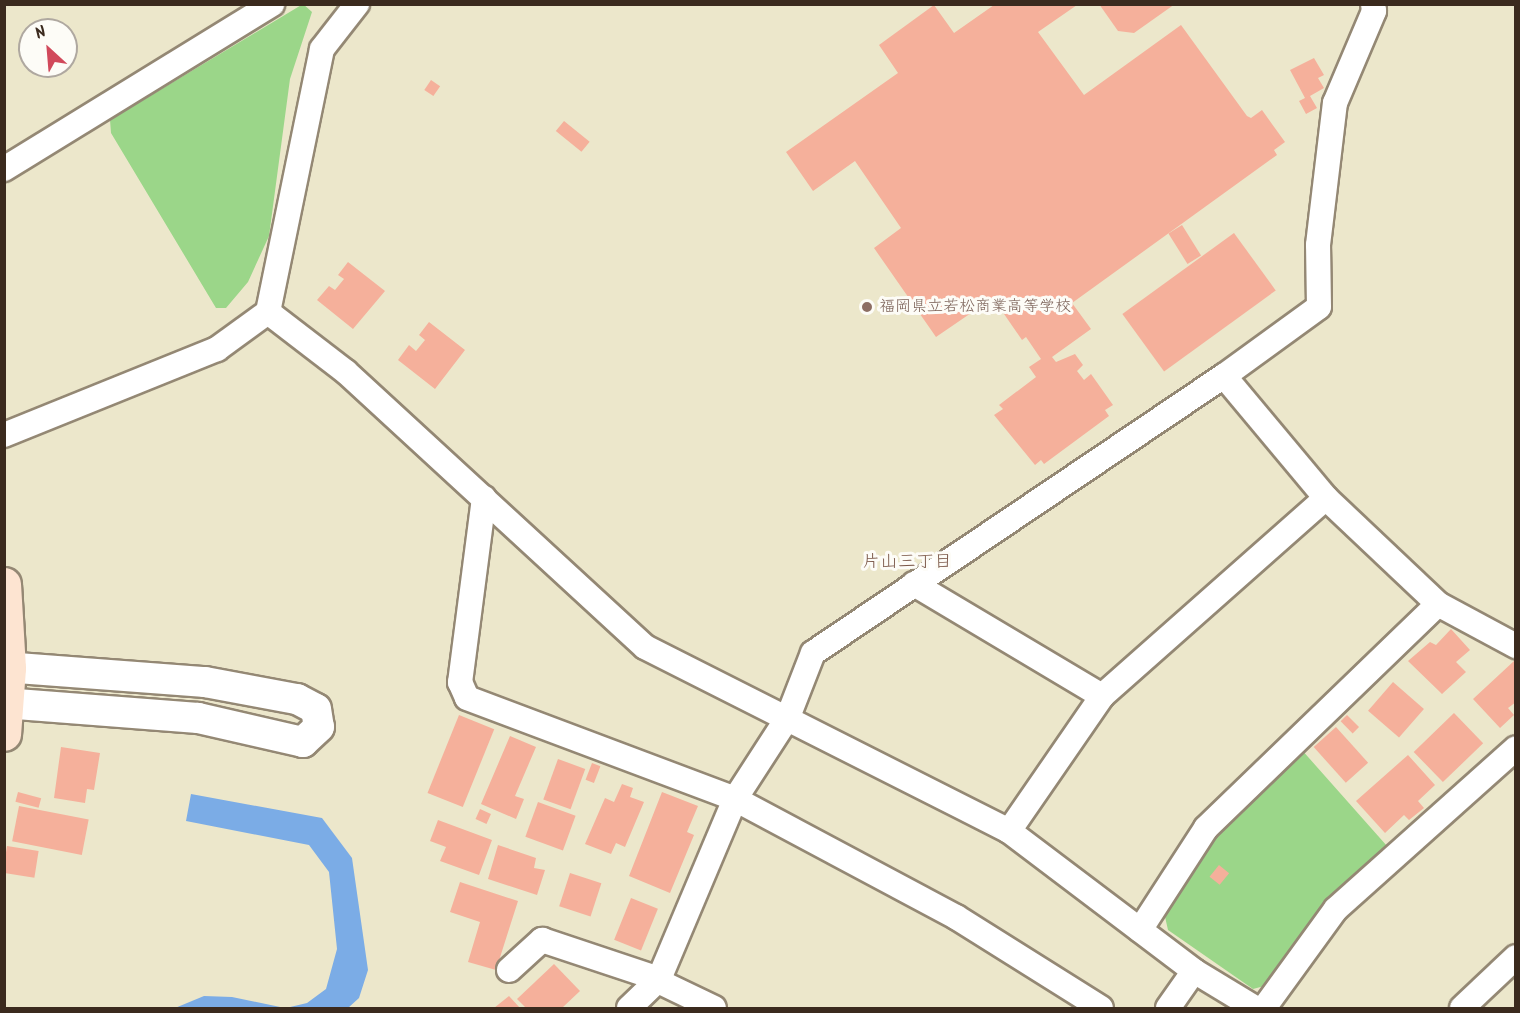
<!DOCTYPE html>
<html>
<head>
<meta charset="utf-8">
<style>
  body { margin:0 }
  #map { position:relative; width:1520px; height:1013px; overflow:hidden; background:#ece7cb; font-family:Kalam,"Klee One",sans-serif }
  div>[style] { position:absolute }
  .green>* { inset:0; background:#9bd689 }
  .water>* { inset:0; background:#7bace6 }
  .building>* { inset:0; background:#f5b09b; transform-origin:0 0 }
  .roads { filter:drop-shadow(2px 0 #948874) drop-shadow(-2px 0 #948874) drop-shadow(0 2px #948874) drop-shadow(0 -2px #948874) }
  .minor>* { height:24px; margin:-12px; padding:0 12px; transform-origin:12px; border-radius:12px; background:#fff }
  .tertiary>* { height:30px; margin:-15px; padding:0 15px; transform-origin:15px; border-radius:15px; background:#fff }
  .secondary>* { height:33px; margin:-16.5px; padding:0 16.5px; transform-origin:16.5px; border-radius:16.5px; background:#fde4d1 }
  .dots>* { width:16px; height:16px; translate:-50% -50%; box-sizing:border-box; border:3px solid #fdfcf7; border-radius:50% }
  span { translate:-50% -50%; white-space:nowrap; text-align:center; line-height:1.15; -webkit-text-stroke:6px #fdfcf7; paint-order:stroke }
  .education-label { font-size:16px; color:#785e54 }
  .left { translate:0 -50%; text-align:left }
  .neighbourhood-label { font-size:18px; color:#7c594a }
  .frame { position:absolute; inset:0; border:6px solid #3b2a1e; pointer-events:none }
  .north { position:absolute; left:18px; top:18px; width:60px; height:60px; box-sizing:border-box; background:#fdfcf7; border:2px solid #afa8a0; border-radius:50%; rotate:334deg; font-size:16px; font-weight:700; line-height:24px; text-align:center; color:#3b2a1e }
  .north::after { content:''; display:block; margin:auto; width:21px; height:27px; background:#d1495b; clip-path:polygon(50% 0,100% 100%,50% 72%,0 100%) }
</style>
</head>
<body>
<div id="map">
  <div class="green">
    <div style="clip-path:polygon(303px 4px,312px 12px,290px 79px,269px 236px,248px 282px,226px 308px,216px 308px,111px 133px,110px 120px)"></div>
    <div style="clip-path:polygon(1301px 749px,1387px 846px,1322px 906px,1268px 985px,1253px 989px,1168px 930px,1163px 908px,1221px 828px)"></div>
  </div>
  <div class="water">
    <div style="clip-path:polygon(191px 794px,322px 818px,352px 858px,368px 970px,359px 998px,348px 1008px,286px 1008px,307px 1003px,326px 989px,337px 949px,329px 872px,309px 845px,186px 821px)"></div>
    <div style="clip-path:polygon(204px 996px,232px 997px,285px 1008px,175px 1008px)"></div>
  </div>
  <div class="building">
    <div style="clip-path:polygon(1099px 4px,1175px 4px,1134px 33px,1118px 31px)"></div>
    <div style="clip-path:polygon(934px 5px,954px 33px,994px 5px,1077px 5px,1038px 32px,1084px 95px,1181px 25px,1247px 116px,1251px 118px,1262px 110px,1285px 142px,1274px 150px,1277px 155px,1072px 303px,1091px 329px,1052px 357px,1056px 362px,1075px 354px,1083px 365px,1077px 371px,1084px 380px,1091px 374px,1113px 405px,1105px 410px,1109px 416px,1044px 464px,1041px 460px,1035px 465px,994px 415px,1003px 409px,999px 405px,1036px 377px,1029px 367px,1041px 359px,1026px 337px,1022px 340px,993px 298px,936px 337px,874px 248px,901px 228px,855px 161px,813px 191px,786px 152px,898px 73px,879px 45px)"></div>
    <div style="clip-path:polygon(1314px 58px,1324px 75px,1318px 78px,1324px 88px,1310px 96px,1317px 108px,1306px 114px,1299px 101px,1305px 98px,1290px 70px)"></div>
    <div style="left:431px;top:80px;width:11px;height:12px;rotate:34deg"></div>
    <div style="left:564px;top:121px;width:33px;height:13px;rotate:39deg"></div>
    <div style="left:1182px;top:225px;width:36px;height:16px;rotate:58deg"></div>
    <div style="left:1234px;top:233px;width:71px;height:138px;rotate:54deg"></div>
    <div style="clip-path:polygon(348px 262px,385px 291px,353px 329px,317px 300px,329px 286px,335px 290px,344px 279px,338px 275px)"></div>
    <div style="clip-path:polygon(429px 322px,465px 350px,435px 389px,398px 360px,409px 345px,416px 351px,425px 340px,419px 335px)"></div>
    <div style="clip-path:polygon(1451px 629px,1470px 650px,1456px 662px,1466px 672px,1442px 694px,1408px 661px,1430px 642px,1436px 645px)"></div>
    <div style="clip-path:polygon(1514px 661px,1516px 702px,1508px 708px,1514px 715px,1500px 728px,1473px 699px)"></div>
    <div style="left:1393px;top:682px;width:41px;height:38px;rotate:41deg"></div>
    <div style="left:1454px;top:713px;width:42px;height:56px;rotate:46deg"></div>
    <div style="left:459px;top:715px;width:38px;height:84px;rotate:22deg"></div>
    <div style="left:1347px;top:715px;width:17px;height:9px;rotate:45deg"></div>
    <div style="left:1336px;top:727px;width:48px;height:30px;rotate:48deg"></div>
    <div style="clip-path:polygon(510px 736px,536px 747px,515px 796px,524px 799px,516px 819px,481px 804px)"></div>
    <div style="clip-path:polygon(61px 747px,100px 753px,94px 790px,87px 789px,85px 803px,54px 798px)"></div>
    <div style="clip-path:polygon(1408px 755px,1435px 785px,1418px 801px,1424px 808px,1409px 820px,1404px 815px,1385px 833px,1356px 801px)"></div>
    <div style="left:558px;top:759px;width:29px;height:43px;rotate:20deg"></div>
    <div style="left:592px;top:763px;width:9px;height:18px;rotate:21deg"></div>
    <div style="clip-path:polygon(622px 784px,633px 788px,630px 797px,644px 802px,625px 847px,616px 843px,611px 854px,585px 844px,605px 798px,614px 802px)"></div>
    <div style="left:18px;top:792px;width:24px;height:10px;rotate:15deg"></div>
    <div style="clip-path:polygon(662px 792px,698px 806px,687px 832px,694px 835px,670px 893px,629px 876px)"></div>
    <div style="left:538px;top:802px;width:40px;height:37px;rotate:20deg"></div>
    <div style="left:19px;top:806px;width:71px;height:36px;rotate:11deg"></div>
    <div style="left:480px;top:809px;width:12px;height:11px;rotate:24deg"></div>
    <div style="clip-path:polygon(438px 820px,492px 840px,479px 875px,440px 861px,446px 847px,430px 841px)"></div>
    <div style="clip-path:polygon(498px 845px,536px 858px,534px 868px,545px 870px,537px 895px,488px 879px)"></div>
    <div style="left:7px;top:846px;width:32px;height:27px;rotate:9deg"></div>
    <div style="left:1219px;top:865px;width:13px;height:15px;rotate:39deg"></div>
    <div style="left:570px;top:873px;width:33px;height:35px;rotate:18deg"></div>
    <div style="clip-path:polygon(460px 882px,518px 901px,496px 970px,468px 962px,480px 922px,450px 912px)"></div>
    <div style="left:631px;top:898px;width:29px;height:45px;rotate:22deg"></div>
    <div style="clip-path:polygon(554px 964px,580px 991px,562px 1008px,526px 1008px,517px 999px)"></div>
    <div style="clip-path:polygon(509px 996px,520px 1008px,494px 1008px)"></div>
  </div>
  <div class="roads">
    <div class="minor">
      <div style="left:4px;top:169px;width:315px;rotate:-31.6deg"></div>
      <div style="left:268px;top:312px;width:98px;rotate:37.6deg"></div>
      <div style="left:346px;top:372px;width:406px;rotate:42.6deg"></div>
      <div style="left:645px;top:647px;width:408px;rotate:26.8deg"></div>
      <div style="left:1009px;top:831px;width:232px;rotate:37.1deg"></div>
      <div style="left:1194px;top:971px;width:71px;rotate:31.2deg"></div>
      <div style="left:1224px;top:376px;width:159px;rotate:50.1deg"></div>
      <div style="left:1326px;top:498px;width:154px;rotate:43.4deg"></div>
      <div style="left:1438px;top:604px;width:89px;rotate:28.3deg"></div>
      <div style="left:4px;top:435px;width:230px;rotate:-22deg"></div>
      <div style="left:217px;top:349px;width:63px;rotate:-36deg"></div>
      <div style="left:268px;top:312px;width:268px;rotate:-78.4deg"></div>
      <div style="left:322px;top:49px;width:57px;rotate:-52.1deg"></div>
      <div style="left:484px;top:498px;width:186px;rotate:97.4deg"></div>
      <div style="left:460px;top:682px;width:17px;rotate:66deg"></div>
      <div style="left:467px;top:698px;width:286px;rotate:20.6deg"></div>
      <div style="left:735px;top:799px;width:251px;rotate:28.1deg"></div>
      <div style="left:956px;top:917px;width:171px;rotate:32.1deg"></div>
      <div style="left:914px;top:584px;width:219px;rotate:30.8deg"></div>
      <div style="left:1009px;top:831px;width:164px;rotate:-55.4deg"></div>
      <div style="left:1102px;top:696px;width:299px;rotate:-41.5deg"></div>
      <div style="left:1140px;top:930px;width:121px;rotate:-57.1deg"></div>
      <div style="left:1206px;top:828px;width:322px;rotate:-44deg"></div>
      <div style="left:509px;top:970px;width:45px;rotate:-42.3deg"></div>
      <div style="left:542px;top:940px;width:123px;rotate:18.4deg"></div>
      <div style="left:658px;top:981px;width:62px;rotate:25.7deg"></div>
      <div style="left:629px;top:1008px;width:42px;rotate:-44deg"></div>
      <div style="left:659px;top:979px;width:195px;rotate:-67.1deg"></div>
      <div style="left:735px;top:799px;width:98px;rotate:-57.1deg"></div>
      <div style="left:788px;top:717px;width:69px;rotate:-68.7deg"></div>
      <div style="left:813px;top:653px;width:496px;rotate:-34deg"></div>
      <div style="left:1224px;top:376px;width:117px;rotate:-36deg"></div>
      <div style="left:1319px;top:307px;width:62px;rotate:-90.9deg"></div>
      <div style="left:1318px;top:245px;width:143px;rotate:-83.2deg"></div>
      <div style="left:1335px;top:103px;width:100px;rotate:-67deg"></div>
      <div style="left:1374px;top:11px;width:7px;rotate:-98deg"></div>
      <div style="left:1168px;top:1008px;width:45px;rotate:-54.9deg"></div>
      <div style="left:1264px;top:1008px;width:122px;rotate:-54deg"></div>
      <div style="left:1336px;top:909px;width:241px;rotate:-41.8deg"></div>
      <div style="left:1462px;top:1008px;width:74px;rotate:-43.4deg"></div>
    </div>
    <div class="tertiary">
      <div style="left:4px;top:667px;width:202px;rotate:4.3deg"></div>
      <div style="left:205px;top:682px;width:94px;rotate:10.5deg"></div>
      <div style="left:297px;top:699px;width:21px;rotate:28deg"></div>
      <div style="left:316px;top:709px;width:18px;rotate:81deg"></div>
      <div style="left:319px;top:727px;width:22px;rotate:137deg"></div>
      <div style="left:303px;top:742px;width:108px;rotate:-167.1deg"></div>
      <div style="left:198px;top:718px;width:195px;rotate:-175.6deg"></div>
    </div>
    <div class="secondary">
      <div style="left:4px;top:584px;width:84px;rotate:86.6deg"></div>
      <div style="left:9px;top:668px;width:66px;rotate:94.3deg"></div>
    </div>
  </div>
  <div class="dots">
    <div style="left:867px;top:307px;background:#8d6e63"></div>
  </div>
  <div class="education-label">
    <span class="left" style="left:879px;top:307px">福岡県立若松商業高等学校</span>
  </div>
  <div class="neighbourhood-label">
    <span style="left:907px;top:563px">片山三丁目</span>
  </div>
  <div class="frame"></div>
  <div class="north">N</div>
</div>
</body>
</html>
